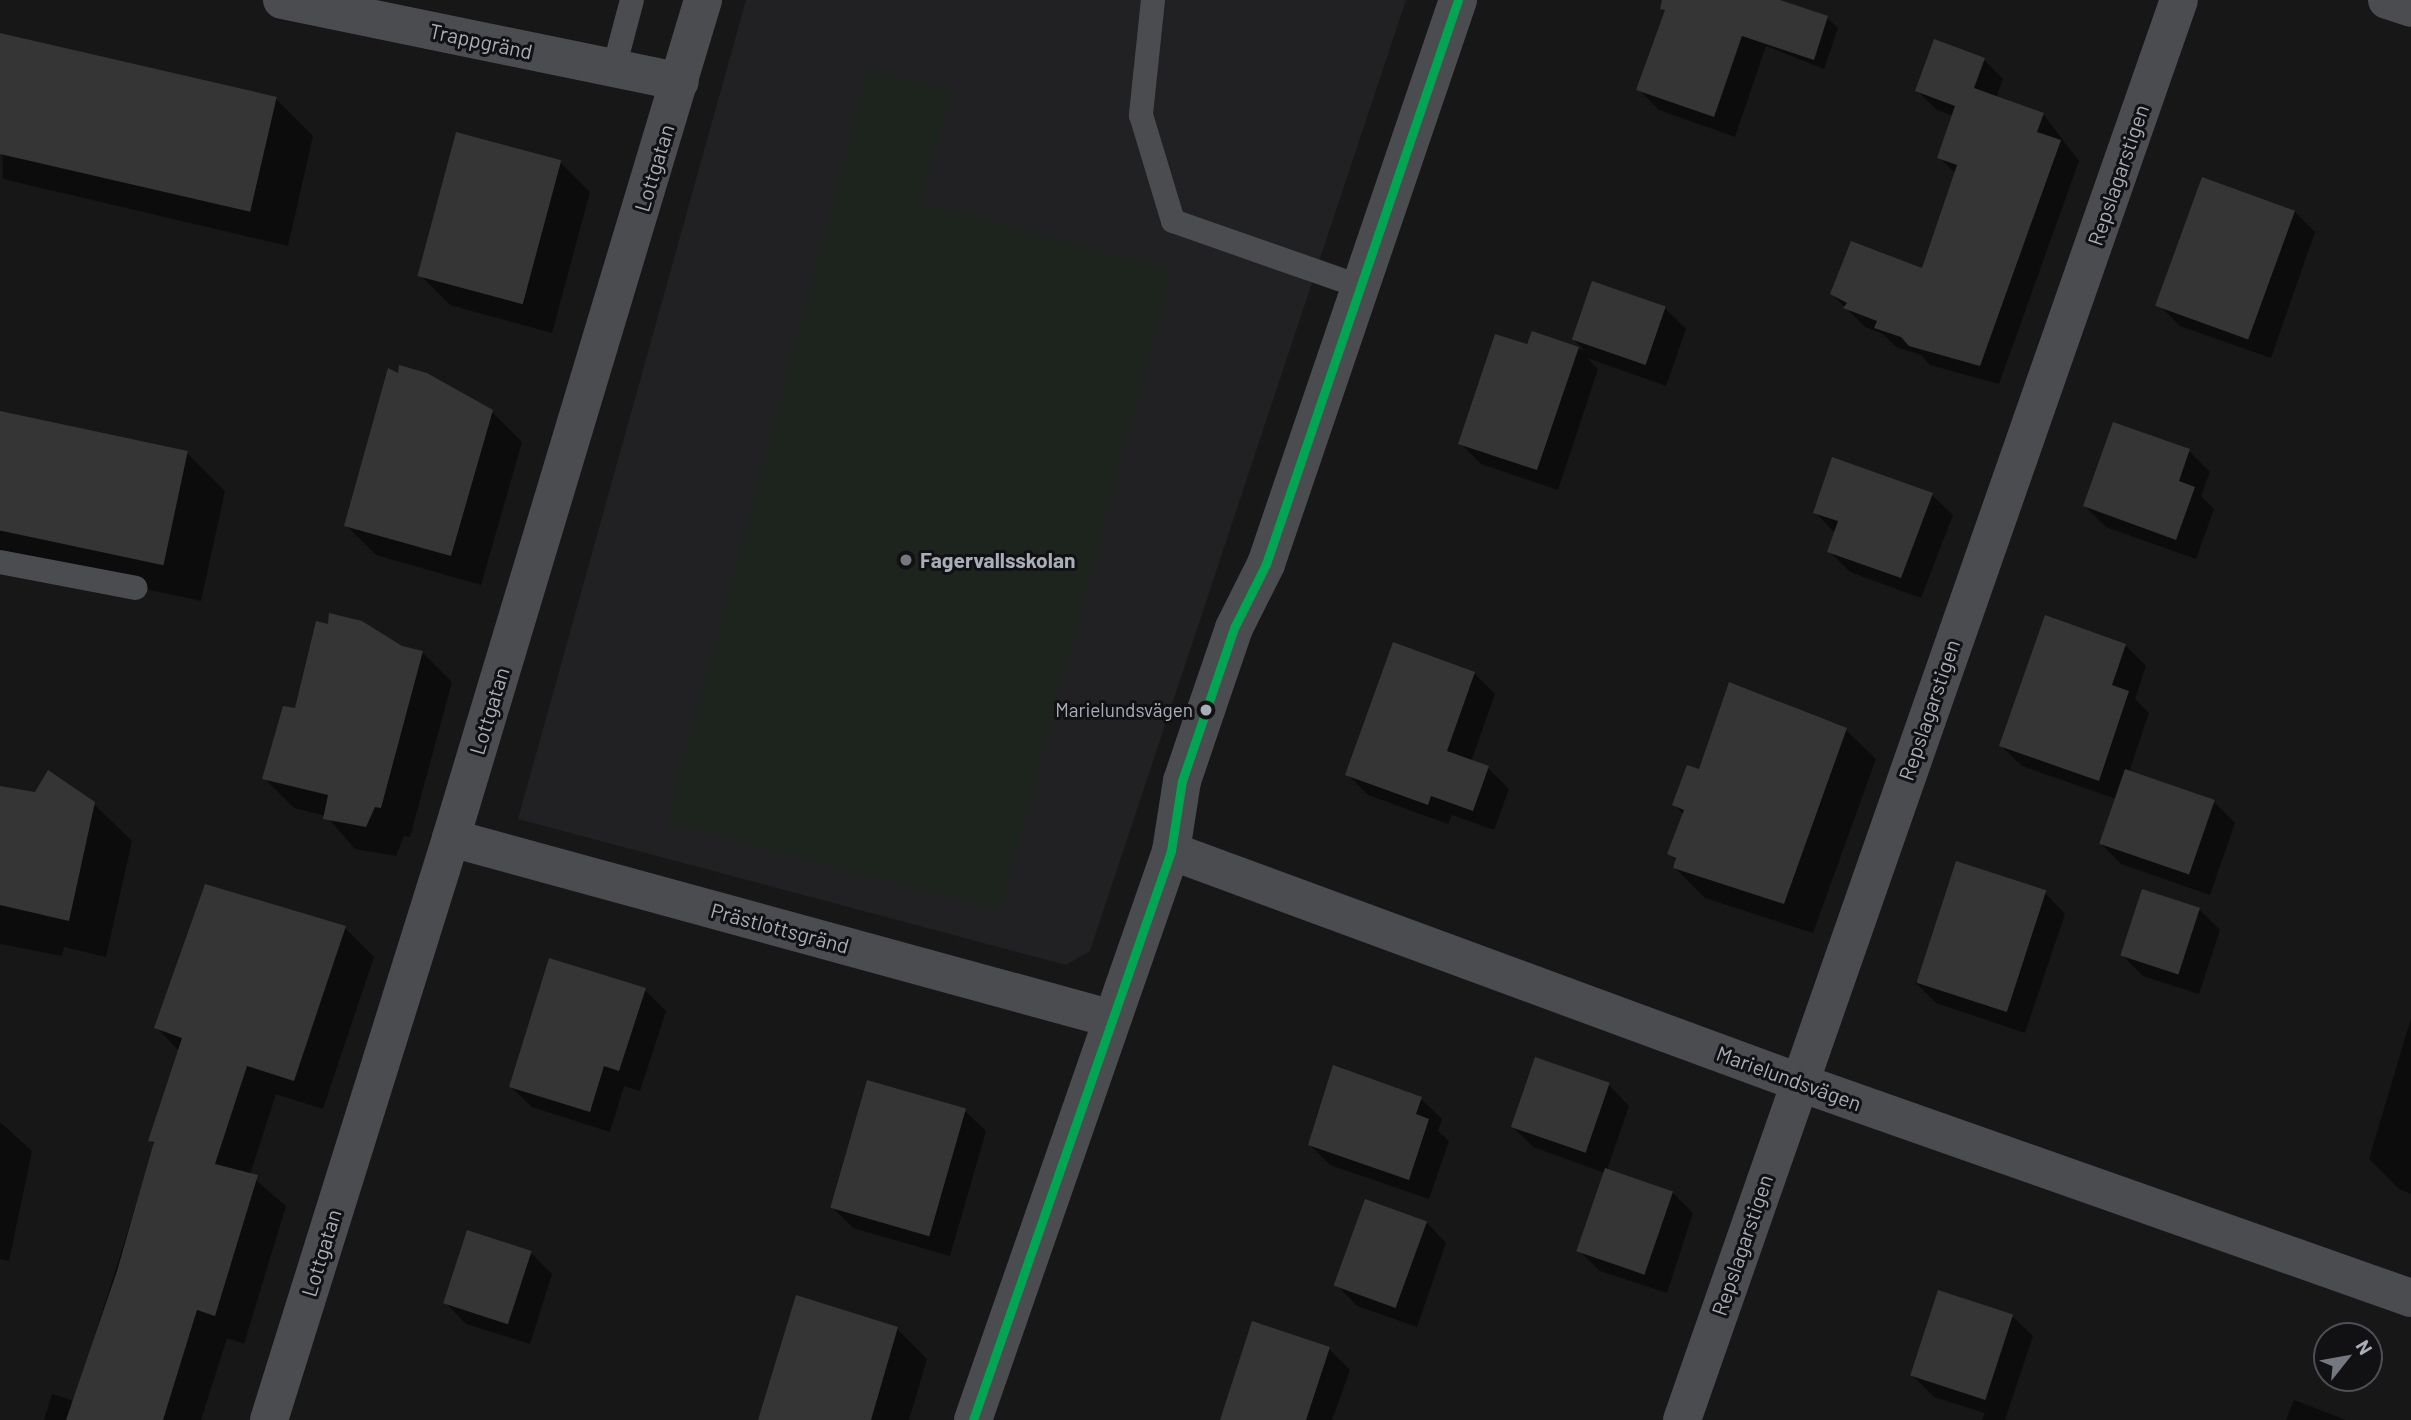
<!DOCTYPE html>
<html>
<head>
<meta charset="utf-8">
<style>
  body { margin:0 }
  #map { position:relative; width:2411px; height:1420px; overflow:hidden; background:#171717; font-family:Barlow,sans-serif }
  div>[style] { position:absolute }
  .built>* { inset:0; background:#212123 }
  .green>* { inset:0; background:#1d241e }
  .shadow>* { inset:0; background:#0007 }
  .building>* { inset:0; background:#353536; transform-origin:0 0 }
  .service>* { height:24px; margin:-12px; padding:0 12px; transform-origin:12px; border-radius:12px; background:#4b4c50 }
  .minor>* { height:38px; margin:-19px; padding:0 19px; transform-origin:19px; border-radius:19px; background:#4b4c50 }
  .bus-1>* { height:9px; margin:-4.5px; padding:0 4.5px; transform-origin:4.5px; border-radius:4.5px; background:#00a651 }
  .dots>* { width:19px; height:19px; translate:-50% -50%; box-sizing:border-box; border:4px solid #111113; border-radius:50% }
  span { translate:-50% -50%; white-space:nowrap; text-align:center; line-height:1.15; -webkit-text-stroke:6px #111113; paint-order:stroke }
  .bus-label { font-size:19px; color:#a8adb8 }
  .right { translate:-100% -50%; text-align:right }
  .street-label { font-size:21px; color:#a8adb8 }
  .poi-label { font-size:21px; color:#a8adb8; font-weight:700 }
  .left { translate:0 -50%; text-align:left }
  .north { position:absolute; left:2313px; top:1322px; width:70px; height:70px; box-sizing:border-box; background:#111113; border:2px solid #4d4f55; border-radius:50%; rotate:59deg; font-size:19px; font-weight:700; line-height:28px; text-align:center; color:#a8adb8 }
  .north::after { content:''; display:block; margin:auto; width:24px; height:32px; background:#757880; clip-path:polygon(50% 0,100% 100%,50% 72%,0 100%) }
</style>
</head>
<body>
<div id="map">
  <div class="built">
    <div style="clip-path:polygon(746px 0,1406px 0,1090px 951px,1066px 965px,518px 819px)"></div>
  </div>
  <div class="green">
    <div style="clip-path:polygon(869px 69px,951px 91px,921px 203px,1172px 270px,1000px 911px,667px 822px)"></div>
  </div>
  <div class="shadow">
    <div style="clip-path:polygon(1689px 0,1729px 0,1827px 18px,1838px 28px,1824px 69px,1766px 46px,1735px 137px,1659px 110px,1638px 89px)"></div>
    <div style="clip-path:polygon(0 35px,276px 99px,313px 136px,288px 246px,3px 179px)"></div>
    <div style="clip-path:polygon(1984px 60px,2003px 79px,1996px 98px,2043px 114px,2079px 161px,1999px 384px,1930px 365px,1921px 355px,1896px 347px,1883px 334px,1865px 327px,1832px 294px,1923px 270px,1956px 174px,1939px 157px,1953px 116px,1937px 110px,1917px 91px)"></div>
    <div style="clip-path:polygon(560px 162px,590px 192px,552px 333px,450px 305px,420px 275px)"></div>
    <div style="clip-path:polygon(2294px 211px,2315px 232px,2271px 358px,2180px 326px,2159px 305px)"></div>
    <div style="clip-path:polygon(1665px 308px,1686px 329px,1666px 386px,1587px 358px,1598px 369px,1558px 490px,1481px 464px,1460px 443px,1533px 333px,1585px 351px,1574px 340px)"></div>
    <div style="clip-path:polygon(400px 375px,492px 412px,522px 442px,481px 585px,376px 555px,346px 525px)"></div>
    <div style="clip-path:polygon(0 413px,188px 454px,225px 491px,201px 601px,0 557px)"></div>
    <div style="clip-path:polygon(2189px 451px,2210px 472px,2201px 496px,2214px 509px,2196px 559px,2106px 527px,2085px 506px)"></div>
    <div style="clip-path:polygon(1932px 495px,1953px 515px,1921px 598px,1850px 572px,1829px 551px,1835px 533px,1815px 512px)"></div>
    <div style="clip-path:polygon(2125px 645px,2146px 666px,2135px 699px,2149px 713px,2129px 772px,2214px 802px,2235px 823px,2210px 895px,2121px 864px,2101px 844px,2116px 799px,2022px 766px,2001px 746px)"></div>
    <div style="clip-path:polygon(422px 652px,452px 682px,410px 837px,404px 836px,396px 856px,355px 849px,326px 816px,294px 808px,264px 778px,296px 711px)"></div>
    <div style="clip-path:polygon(1474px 673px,1495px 694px,1471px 762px,1488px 768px,1509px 789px,1494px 830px,1452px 815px,1448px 824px,1368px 795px,1347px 774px)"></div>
    <div style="clip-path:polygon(1846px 730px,1876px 759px,1813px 933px,1705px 898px,1675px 868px,1677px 861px,1669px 854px,1684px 815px,1674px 804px,1700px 771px)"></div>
    <div style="clip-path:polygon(0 787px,94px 804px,132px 841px,106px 957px,64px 947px,62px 956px,0 944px)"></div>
    <div style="clip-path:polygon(2045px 893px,2065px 914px,2025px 1033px,1936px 1003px,1915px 982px)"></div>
    <div style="clip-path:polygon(2199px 909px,2220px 930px,2199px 994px,2143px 976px,2122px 955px)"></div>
    <div style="clip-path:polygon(345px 928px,374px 957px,323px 1109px,276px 1094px,250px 1175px,286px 1206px,244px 1344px,227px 1338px,201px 1420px,44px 1420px,52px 1394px,74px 1401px,155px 1145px,150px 1140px,179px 1051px,156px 1027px)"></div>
    <div style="clip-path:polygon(645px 990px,666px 1011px,640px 1091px,624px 1086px,610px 1132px,532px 1107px,511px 1087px)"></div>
    <div style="clip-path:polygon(2411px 1018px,2411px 1194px,2399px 1189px,2369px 1159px)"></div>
    <div style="clip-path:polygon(1334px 1067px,1421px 1099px,1442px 1119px,1438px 1131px,1449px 1141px,1429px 1199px,1330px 1165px,1310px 1145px)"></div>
    <div style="clip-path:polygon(1609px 1085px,1629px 1106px,1607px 1170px,1672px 1192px,1693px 1213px,1667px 1293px,1600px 1271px,1579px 1251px,1605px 1173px,1533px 1147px,1512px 1126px)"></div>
    <div style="clip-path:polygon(965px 1111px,986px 1131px,950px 1256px,853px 1228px,832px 1207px)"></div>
    <div style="clip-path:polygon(0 1122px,32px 1151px,9px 1261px,0 1259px)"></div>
    <div style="clip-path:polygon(1426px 1222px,1446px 1243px,1417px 1327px,1357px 1306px,1337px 1285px)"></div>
    <div style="clip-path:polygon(531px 1253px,552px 1274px,530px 1344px,466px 1324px,446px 1303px)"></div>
    <div style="clip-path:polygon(2012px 1316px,2033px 1336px,2005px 1420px,1982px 1420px,1985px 1413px,1934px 1397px,1913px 1376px)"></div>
    <div style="clip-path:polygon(897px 1329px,927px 1359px,909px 1420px,760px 1420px)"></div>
    <div style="clip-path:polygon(1329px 1349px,1350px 1370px,1332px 1420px,1222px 1420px)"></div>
    <div style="clip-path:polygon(2294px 1400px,2346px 1420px,2286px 1420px)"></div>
  </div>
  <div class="building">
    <div style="clip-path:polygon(1662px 0,1780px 0,1828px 16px,1814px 60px,1742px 36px,1714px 117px,1636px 90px,1665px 10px,1660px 9px)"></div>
    <div style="left:0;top:33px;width:284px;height:118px;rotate:13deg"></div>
    <div style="clip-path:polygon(1934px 39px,1985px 58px,1974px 88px,2044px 113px,2037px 132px,2061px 140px,1980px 366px,1909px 346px,1901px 337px,1874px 328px,1877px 321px,1843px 308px,1847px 303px,1830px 294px,1851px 241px,1922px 268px,1957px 165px,1937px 158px,1955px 106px,1915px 91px)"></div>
    <div style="left:456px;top:132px;width:109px;height:149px;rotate:15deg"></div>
    <div style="left:2202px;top:177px;width:99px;height:137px;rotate:20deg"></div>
    <div style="left:1592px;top:281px;width:78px;height:62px;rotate:19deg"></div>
    <div style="clip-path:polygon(1532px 331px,1579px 347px,1537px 470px,1458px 444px,1495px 334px,1527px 344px)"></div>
    <div style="clip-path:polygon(399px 365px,427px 373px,493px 410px,451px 556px,344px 526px,388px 368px,398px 373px)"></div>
    <div style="left:0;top:411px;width:192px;height:117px;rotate:12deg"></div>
    <div style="clip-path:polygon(2113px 422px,2190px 449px,2179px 481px,2195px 487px,2176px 540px,2083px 506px)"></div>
    <div style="clip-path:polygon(1832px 457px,1933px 493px,1901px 578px,1827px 552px,1838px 521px,1813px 513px)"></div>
    <div style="clip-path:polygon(329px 613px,362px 621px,402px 646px,423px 651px,381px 808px,375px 807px,366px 827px,323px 819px,328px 795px,262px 779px,283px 706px,295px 708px,316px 621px,328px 624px)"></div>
    <div style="clip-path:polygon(2045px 615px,2126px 644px,2112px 685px,2129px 691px,2099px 781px,1999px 746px)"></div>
    <div style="clip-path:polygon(1393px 642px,1475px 672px,1447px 751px,1489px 766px,1473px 811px,1431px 796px,1428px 805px,1345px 775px)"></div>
    <div style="clip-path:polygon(1729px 682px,1847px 728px,1784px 904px,1673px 868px,1676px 858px,1667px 854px,1684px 810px,1672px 805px,1687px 765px,1699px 769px)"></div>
    <div style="left:2125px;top:769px;width:95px;height:79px;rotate:19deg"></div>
    <div style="clip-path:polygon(48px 770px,95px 802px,69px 921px,0 905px,0 786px,35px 792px)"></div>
    <div style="left:1956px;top:861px;width:95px;height:128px;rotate:18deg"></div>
    <div style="clip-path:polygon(205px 884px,346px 926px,294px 1081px,247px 1066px,215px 1164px,258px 1175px,215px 1316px,197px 1310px,163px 1420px,66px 1420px,117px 1271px,154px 1142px,148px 1141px,182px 1038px,154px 1028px)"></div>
    <div style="left:2142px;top:889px;width:61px;height:70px;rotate:18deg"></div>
    <div style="clip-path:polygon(549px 958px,646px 988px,619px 1071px,604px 1066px,590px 1112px,509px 1087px)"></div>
    <div style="left:1535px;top:1057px;width:79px;height:74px;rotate:19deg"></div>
    <div style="clip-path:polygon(1333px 1065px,1422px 1097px,1416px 1114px,1429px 1119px,1409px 1180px,1308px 1145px)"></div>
    <div style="left:867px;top:1080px;width:103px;height:133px;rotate:16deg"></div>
    <div style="left:1605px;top:1168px;width:72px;height:88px;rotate:19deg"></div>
    <div style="left:1365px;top:1199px;width:66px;height:92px;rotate:20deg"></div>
    <div style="left:467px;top:1230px;width:68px;height:77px;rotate:18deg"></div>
    <div style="left:1938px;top:1290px;width:79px;height:90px;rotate:18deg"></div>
    <div style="clip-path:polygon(796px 1295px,898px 1327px,871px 1420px,758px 1420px)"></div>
    <div style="clip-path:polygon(1252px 1321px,1330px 1347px,1306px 1420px,1220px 1420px)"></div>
  </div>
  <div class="service">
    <div style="left:1153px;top:0;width:116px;rotate:96deg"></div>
    <div style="left:1141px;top:115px;width:111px;rotate:73.2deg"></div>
    <div style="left:1173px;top:221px;width:199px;rotate:19.3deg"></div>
    <div style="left:614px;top:68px;width:70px;rotate:-75.2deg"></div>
    <div style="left:0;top:562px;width:138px;rotate:10.8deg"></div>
  </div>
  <div class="minor">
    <div style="left:282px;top:0;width:406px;rotate:11.6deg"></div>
    <div style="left:2387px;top:0;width:25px;rotate:18deg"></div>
    <div style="left:451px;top:838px;width:682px;rotate:15.3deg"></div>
    <div style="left:1171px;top:851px;width:668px;rotate:20.22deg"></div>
    <div style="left:1798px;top:1082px;width:650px;rotate:19.41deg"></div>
    <div style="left:269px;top:1420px;width:610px;rotate:-72.63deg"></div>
    <div style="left:451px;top:838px;width:875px;rotate:-73.26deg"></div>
    <div style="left:973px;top:1420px;width:602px;rotate:-70.81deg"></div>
    <div style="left:1171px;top:851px;width:71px;rotate:-81.1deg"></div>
    <div style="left:1182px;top:781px;width:75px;rotate:-71.3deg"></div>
    <div style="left:1206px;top:710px;width:87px;rotate:-71.1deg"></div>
    <div style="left:1234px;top:628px;width:72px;rotate:-63.4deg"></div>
    <div style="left:1266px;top:564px;width:596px;rotate:-71.2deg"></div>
    <div style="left:1682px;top:1420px;width:1504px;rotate:-70.71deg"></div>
  </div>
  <div class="bus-1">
    <div style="left:973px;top:1420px;width:602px;rotate:-70.81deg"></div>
    <div style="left:1171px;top:851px;width:71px;rotate:-81.1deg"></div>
    <div style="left:1182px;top:781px;width:162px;rotate:-71.2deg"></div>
    <div style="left:1234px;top:628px;width:72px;rotate:-63.4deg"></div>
    <div style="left:1266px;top:564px;width:596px;rotate:-71.2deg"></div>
  </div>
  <div class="dots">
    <div style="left:906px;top:560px;background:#757880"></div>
    <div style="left:1206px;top:710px;background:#a8adb8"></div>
  </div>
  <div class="bus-label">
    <span class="right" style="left:1193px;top:710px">Marielundsvägen</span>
  </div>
  <div class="street-label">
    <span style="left:481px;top:41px;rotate:12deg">Trappgränd</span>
    <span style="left:654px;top:168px;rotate:-73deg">Lottgatan</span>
    <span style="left:2118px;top:175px;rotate:-71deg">Repslagarstigen</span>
    <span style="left:1929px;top:710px;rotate:-71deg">Repslagarstigen</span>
    <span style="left:489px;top:711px;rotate:-73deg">Lottgatan</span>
    <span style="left:780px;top:928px;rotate:15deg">Prästlottsgränd</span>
    <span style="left:1789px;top:1078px;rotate:20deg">Marielundsvägen</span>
    <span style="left:1742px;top:1245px;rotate:-71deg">Repslagarstigen</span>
    <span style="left:321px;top:1253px;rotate:-73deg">Lottgatan</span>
  </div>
  <div class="poi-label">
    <span class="left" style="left:920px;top:560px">Fagervallsskolan</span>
  </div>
  <div class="north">N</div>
</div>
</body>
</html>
